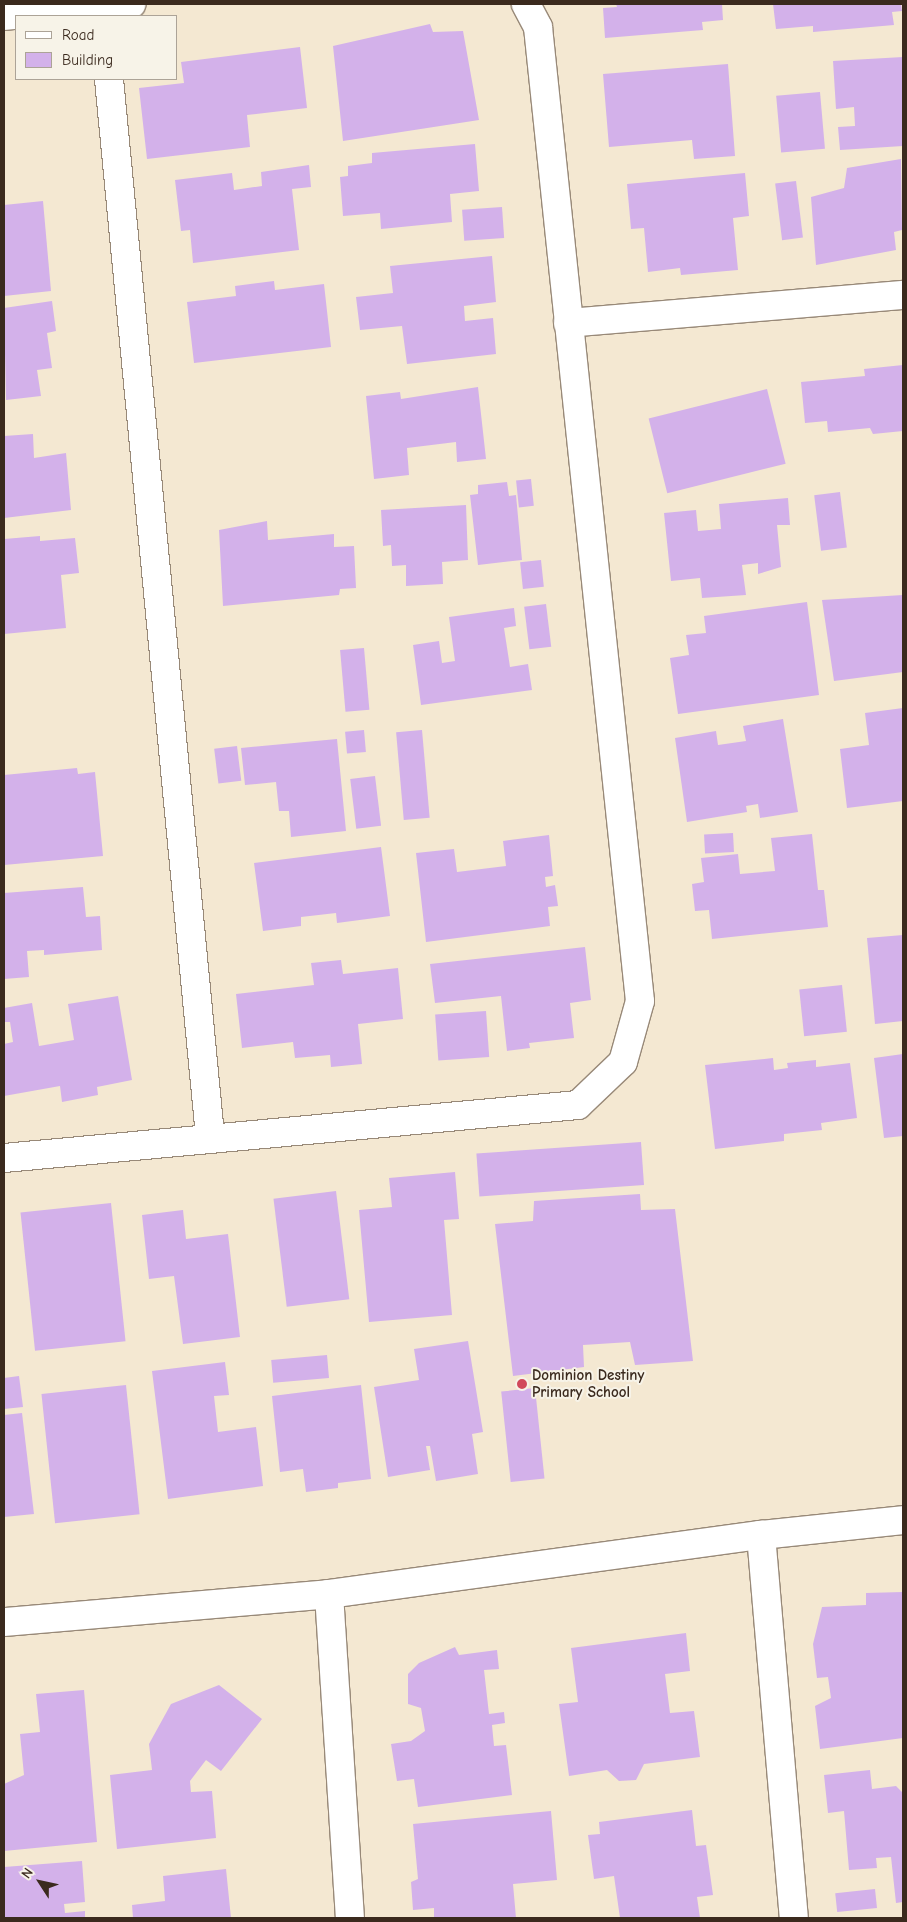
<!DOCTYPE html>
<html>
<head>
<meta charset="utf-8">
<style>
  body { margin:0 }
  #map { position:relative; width:907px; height:1922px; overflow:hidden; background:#f4e8d2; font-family:"Comic Neue",sans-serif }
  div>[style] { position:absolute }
  .building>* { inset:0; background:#d3b1ea; transform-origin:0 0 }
  .roads { filter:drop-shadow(1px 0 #988978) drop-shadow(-1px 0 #988978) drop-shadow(0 1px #988978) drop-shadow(0 -1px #988978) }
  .minor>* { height:28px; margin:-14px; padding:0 14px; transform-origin:14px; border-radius:14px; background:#fff }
  .dots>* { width:14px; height:14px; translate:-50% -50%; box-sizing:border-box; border:2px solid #f7f3e8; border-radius:50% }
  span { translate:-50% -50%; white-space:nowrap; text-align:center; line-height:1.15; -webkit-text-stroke:4px #f7f3e8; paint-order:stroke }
  .poi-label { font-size:15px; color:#3b2a1e; font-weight:700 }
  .left { translate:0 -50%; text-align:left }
  .frame { position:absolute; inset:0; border:5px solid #3b2a1e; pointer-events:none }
  .legend { position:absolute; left:15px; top:15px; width:162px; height:65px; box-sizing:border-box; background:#f7f3e8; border:1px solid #aca397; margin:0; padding:6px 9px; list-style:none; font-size:15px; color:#3b2a1e }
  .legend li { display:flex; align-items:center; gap:10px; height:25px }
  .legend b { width:25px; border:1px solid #aca397 }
  .north { position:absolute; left:15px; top:1857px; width:50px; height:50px; -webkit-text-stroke:4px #f7f3e8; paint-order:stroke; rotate:305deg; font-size:14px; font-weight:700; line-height:20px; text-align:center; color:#3b2a1e }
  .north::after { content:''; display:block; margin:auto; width:18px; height:22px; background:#3b2a1e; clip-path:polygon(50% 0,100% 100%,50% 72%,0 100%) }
</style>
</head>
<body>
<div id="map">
  <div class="building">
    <div style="clip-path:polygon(616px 4px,722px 4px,723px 20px,702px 22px,703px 30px,605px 38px,603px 8px,617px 7px)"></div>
    <div style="clip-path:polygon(773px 4px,901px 4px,902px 11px,892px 12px,894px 25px,813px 32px,813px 26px,776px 29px)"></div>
    <div style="clip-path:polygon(430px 24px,433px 32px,463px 31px,479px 120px,343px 141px,333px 46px)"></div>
    <div style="clip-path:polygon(300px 47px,307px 108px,247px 115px,250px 147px,147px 159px,139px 88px,184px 83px,181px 62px)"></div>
    <div style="clip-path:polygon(903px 57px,903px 146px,840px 150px,838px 127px,855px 126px,854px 107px,836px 109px,833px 61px)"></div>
    <div style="clip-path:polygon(728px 64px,735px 156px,694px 159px,692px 140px,609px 147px,603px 74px)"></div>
    <div style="left:820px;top:92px;width:57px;height:44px;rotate:85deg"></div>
    <div style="clip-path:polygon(475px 144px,479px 191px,450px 194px,452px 222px,381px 229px,380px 213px,343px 216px,340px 177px,348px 176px,348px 166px,372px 163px,372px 153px)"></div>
    <div style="clip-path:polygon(901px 159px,902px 230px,894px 232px,896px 250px,816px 265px,811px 197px,844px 188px,847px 168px)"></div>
    <div style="clip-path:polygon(309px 165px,311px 187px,292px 189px,299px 250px,193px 263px,190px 230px,181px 231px,175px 180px,232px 173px,234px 190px,262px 186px,261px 172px)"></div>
    <div style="clip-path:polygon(745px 173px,749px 216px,733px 218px,738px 270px,681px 275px,680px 268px,648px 272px,644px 228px,631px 229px,627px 184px)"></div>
    <div style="left:796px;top:181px;width:57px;height:21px;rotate:83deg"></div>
    <div style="clip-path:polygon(43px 201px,51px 291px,4px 296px,4px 205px)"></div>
    <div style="left:502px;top:207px;width:31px;height:40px;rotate:86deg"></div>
    <div style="clip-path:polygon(492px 256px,496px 302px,464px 306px,465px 321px,493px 318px,496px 354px,407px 364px,402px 326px,360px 330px,356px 297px,393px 293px,390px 266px)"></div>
    <div style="clip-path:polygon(274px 281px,275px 290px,324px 284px,331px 347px,194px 363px,187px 302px,236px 296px,235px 286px)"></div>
    <div style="clip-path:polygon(52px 301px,56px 331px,47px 333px,52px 368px,37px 370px,41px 396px,6px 400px,4px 308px)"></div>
    <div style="clip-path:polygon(903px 365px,903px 431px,873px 434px,870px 428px,828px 432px,827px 421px,805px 423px,801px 382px,865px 376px,864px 369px)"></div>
    <div style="clip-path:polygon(478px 387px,486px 459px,457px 462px,456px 442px,407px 448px,409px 475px,374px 479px,366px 396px,400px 392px,401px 399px)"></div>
    <div style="left:767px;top:389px;width:77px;height:122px;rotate:76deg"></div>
    <div style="clip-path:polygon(33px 434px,34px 458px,66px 453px,71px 510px,4px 518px,4px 436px)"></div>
    <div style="left:531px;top:479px;width:27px;height:15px;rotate:84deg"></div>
    <div style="clip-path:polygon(507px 482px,509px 496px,516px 495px,522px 560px,478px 565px,470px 495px,478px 494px,478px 485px)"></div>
    <div style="left:840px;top:492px;width:56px;height:26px;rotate:83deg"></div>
    <div style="clip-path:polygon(788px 498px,790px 525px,777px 525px,781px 567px,758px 574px,758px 563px,742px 565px,746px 595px,702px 598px,700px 578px,671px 581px,664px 513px,696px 510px,698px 531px,721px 529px,719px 504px)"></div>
    <div style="clip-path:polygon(466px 505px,468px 560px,442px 562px,443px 584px,406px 586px,406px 565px,392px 566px,391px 545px,383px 546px,381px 510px)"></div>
    <div style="clip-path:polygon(267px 521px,268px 540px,334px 534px,334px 547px,354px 546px,356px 588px,340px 589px,339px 595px,223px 606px,219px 530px)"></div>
    <div style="clip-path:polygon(40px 536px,40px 541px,75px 538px,79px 573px,61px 575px,66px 628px,4px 634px,4px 539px)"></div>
    <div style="left:541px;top:560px;width:27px;height:21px;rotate:84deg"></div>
    <div style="clip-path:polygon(903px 595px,903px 672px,834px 681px,822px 600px)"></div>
    <div style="clip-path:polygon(807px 602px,819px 695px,678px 714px,670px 658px,689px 655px,686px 635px,706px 633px,704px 616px)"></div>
    <div style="left:546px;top:604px;width:43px;height:22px;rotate:83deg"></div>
    <div style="clip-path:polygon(514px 608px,516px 626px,504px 628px,510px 667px,528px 664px,532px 690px,421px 705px,413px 645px,439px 641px,442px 663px,455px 661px,449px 617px)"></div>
    <div style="left:364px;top:648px;width:62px;height:24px;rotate:85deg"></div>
    <div style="clip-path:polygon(903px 708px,903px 801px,847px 808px,840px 749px,869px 745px,865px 713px)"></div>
    <div style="clip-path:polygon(783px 719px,798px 812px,760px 818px,758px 804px,746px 806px,747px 812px,687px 822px,675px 738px,716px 731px,718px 745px,746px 741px,743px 726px)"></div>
    <div style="left:364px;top:730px;width:22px;height:19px;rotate:85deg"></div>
    <div style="left:422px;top:730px;width:88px;height:26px;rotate:85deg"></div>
    <div style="clip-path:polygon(337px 739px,346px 831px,291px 837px,289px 811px,279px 811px,276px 782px,245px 785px,241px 748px)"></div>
    <div style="left:237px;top:746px;width:35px;height:23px;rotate:83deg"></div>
    <div style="clip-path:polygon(77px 768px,78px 774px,95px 772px,103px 856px,4px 865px,4px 775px)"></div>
    <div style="left:375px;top:776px;width:50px;height:25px;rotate:83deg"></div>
    <div style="left:733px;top:833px;width:19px;height:29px;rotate:87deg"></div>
    <div style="clip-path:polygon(812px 834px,818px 890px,824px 890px,828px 927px,712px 939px,709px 910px,695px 911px,692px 884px,704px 882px,701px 858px,738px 854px,740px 874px,775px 871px,771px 838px)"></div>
    <div style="clip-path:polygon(549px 835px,553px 876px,545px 877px,546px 887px,555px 885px,558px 906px,548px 907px,550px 926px,426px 942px,416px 853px,454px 849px,457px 872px,506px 866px,503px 841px)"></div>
    <div style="clip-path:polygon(381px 847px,390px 916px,337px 923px,336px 913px,301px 917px,301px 926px,263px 931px,254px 863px)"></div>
    <div style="clip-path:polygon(83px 887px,86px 917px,100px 916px,102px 950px,44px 955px,44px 950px,27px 951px,29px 977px,4px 979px,4px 893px)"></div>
    <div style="clip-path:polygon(903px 935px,903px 1021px,875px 1024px,867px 938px)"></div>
    <div style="clip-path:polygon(585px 947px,591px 1000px,570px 1003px,574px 1038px,529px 1043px,530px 1048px,507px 1051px,501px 996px,435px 1003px,430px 964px)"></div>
    <div style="clip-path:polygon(341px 960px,343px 974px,398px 968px,403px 1019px,358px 1024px,362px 1064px,331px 1067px,330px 1055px,295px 1058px,293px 1042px,242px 1048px,236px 994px,314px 985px,311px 963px)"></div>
    <div style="left:842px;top:985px;width:47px;height:43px;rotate:84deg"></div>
    <div style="clip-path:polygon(118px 996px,132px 1080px,97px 1087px,98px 1095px,62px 1102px,60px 1086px,4px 1096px,4px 1044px,13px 1042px,10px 1022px,4px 1022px,4px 1008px,32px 1003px,39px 1046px,74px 1040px,68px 1004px)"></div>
    <div style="left:486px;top:1011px;width:46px;height:51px;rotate:86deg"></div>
    <div style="clip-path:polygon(903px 1054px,903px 1136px,884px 1138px,874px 1058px)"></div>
    <div style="clip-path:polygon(773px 1058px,774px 1070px,788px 1068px,787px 1063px,816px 1060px,816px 1067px,850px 1063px,857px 1118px,821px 1123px,822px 1130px,784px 1134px,784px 1141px,715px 1149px,705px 1065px)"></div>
    <div style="left:641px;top:1142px;width:43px;height:165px;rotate:86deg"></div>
    <div style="clip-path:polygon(455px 1172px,459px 1219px,444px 1220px,452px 1315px,369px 1322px,359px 1210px,392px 1207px,389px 1178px)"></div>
    <div style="left:336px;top:1191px;width:109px;height:63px;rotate:83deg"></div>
    <div style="clip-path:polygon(640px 1194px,641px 1210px,675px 1209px,693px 1361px,635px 1365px,630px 1342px,583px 1345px,584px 1367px,513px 1376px,495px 1224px,533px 1221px,534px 1201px)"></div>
    <div style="left:111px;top:1203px;width:139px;height:91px;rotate:84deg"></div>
    <div style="clip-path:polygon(183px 1210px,186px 1239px,228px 1234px,240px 1337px,183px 1344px,174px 1276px,149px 1279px,142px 1215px)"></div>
    <div style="clip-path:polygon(468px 1341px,483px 1432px,472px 1434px,478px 1474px,436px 1481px,430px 1446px,426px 1446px,430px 1470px,388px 1477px,374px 1387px,419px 1380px,414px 1349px)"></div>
    <div style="left:327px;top:1355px;width:23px;height:56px;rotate:85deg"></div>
    <div style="clip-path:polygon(225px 1362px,229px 1395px,214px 1396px,218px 1432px,256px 1427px,263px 1486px,168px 1499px,152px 1371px)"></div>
    <div style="clip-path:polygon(19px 1376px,23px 1407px,4px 1409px,4px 1378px)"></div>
    <div style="left:126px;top:1385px;width:130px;height:85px;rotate:84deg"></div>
    <div style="clip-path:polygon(361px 1385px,371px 1479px,338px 1483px,338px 1488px,306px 1492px,303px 1469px,280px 1472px,272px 1396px)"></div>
    <div style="left:535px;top:1388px;width:91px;height:34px;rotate:84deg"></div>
    <div style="clip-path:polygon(22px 1413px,34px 1514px,4px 1517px,4px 1415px)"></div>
    <div style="clip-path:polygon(903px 1592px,903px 1738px,820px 1749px,815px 1706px,831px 1698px,828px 1677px,817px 1678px,813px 1644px,822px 1607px,866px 1605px,866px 1593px)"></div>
    <div style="clip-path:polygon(686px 1633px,690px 1671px,665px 1674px,670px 1713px,694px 1711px,700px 1757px,644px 1764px,636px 1780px,619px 1781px,607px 1770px,569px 1776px,559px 1704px,578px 1702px,571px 1648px)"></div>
    <div style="clip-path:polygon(455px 1647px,459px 1655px,497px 1650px,499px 1669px,484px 1670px,489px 1714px,504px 1712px,505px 1723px,492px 1725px,494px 1746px,506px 1745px,512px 1795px,418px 1807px,414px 1779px,397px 1781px,391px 1744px,411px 1741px,425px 1731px,421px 1708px,408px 1704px,408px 1674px,419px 1663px)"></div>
    <div style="clip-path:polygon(219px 1685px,262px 1719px,221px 1771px,206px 1760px,190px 1781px,191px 1792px,212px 1791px,216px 1838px,117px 1849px,110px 1775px,152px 1770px,149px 1744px,171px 1704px)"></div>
    <div style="clip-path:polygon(84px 1690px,97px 1842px,4px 1851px,4px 1784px,24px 1775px,20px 1734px,40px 1732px,36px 1694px)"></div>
    <div style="clip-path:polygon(870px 1770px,872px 1789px,896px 1786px,903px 1793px,903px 1902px,896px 1903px,891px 1857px,876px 1858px,877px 1868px,849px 1870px,844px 1811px,828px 1813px,824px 1775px)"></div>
    <div style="clip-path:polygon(692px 1810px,696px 1846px,706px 1845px,713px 1895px,697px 1897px,700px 1918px,620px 1918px,614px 1876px,594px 1879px,588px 1835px,600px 1834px,599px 1822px)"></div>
    <div style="clip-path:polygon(551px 1811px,557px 1880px,513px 1884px,516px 1918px,434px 1918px,434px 1908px,413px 1910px,411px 1882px,418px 1879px,413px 1824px)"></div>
    <div style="clip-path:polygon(82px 1861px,85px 1902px,64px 1904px,65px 1913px,85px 1911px,85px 1918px,4px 1918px,4px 1867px)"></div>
    <div style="clip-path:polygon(226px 1869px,231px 1918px,133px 1918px,132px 1905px,165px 1901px,163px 1876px)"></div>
    <div style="left:875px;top:1889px;width:19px;height:40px;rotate:84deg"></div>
  </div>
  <div class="roads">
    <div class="minor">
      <div style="left:4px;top:16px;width:128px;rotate:-5.4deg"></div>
      <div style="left:109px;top:79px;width:1062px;rotate:84.54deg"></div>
      <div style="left:568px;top:323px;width:336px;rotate:-4.8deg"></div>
      <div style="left:4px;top:1158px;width:576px;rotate:-5.28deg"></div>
      <div style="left:578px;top:1105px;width:62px;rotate:-43.7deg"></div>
      <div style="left:623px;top:1062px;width:63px;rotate:-74.4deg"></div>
      <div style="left:640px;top:1001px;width:979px;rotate:-95.98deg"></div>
      <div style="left:538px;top:27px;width:26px;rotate:-118deg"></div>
      <div style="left:761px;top:1535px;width:384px;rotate:85.1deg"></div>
      <div style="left:329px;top:1594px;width:325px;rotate:86.3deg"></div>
      <div style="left:4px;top:1622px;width:326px;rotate:-4.9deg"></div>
      <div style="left:329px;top:1594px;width:436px;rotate:-7.8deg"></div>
      <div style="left:761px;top:1535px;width:143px;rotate:-6deg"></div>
    </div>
  </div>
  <div class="dots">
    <div style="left:522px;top:1384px;background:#d1495b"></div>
  </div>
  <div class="poi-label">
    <span class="left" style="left:532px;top:1384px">Dominion Destiny<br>Primary School</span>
  </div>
  <div class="frame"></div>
  <ul class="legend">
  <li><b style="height:6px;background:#fff"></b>Road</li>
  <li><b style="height:14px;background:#d3b1ea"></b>Building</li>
  </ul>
  <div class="north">N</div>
</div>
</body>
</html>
